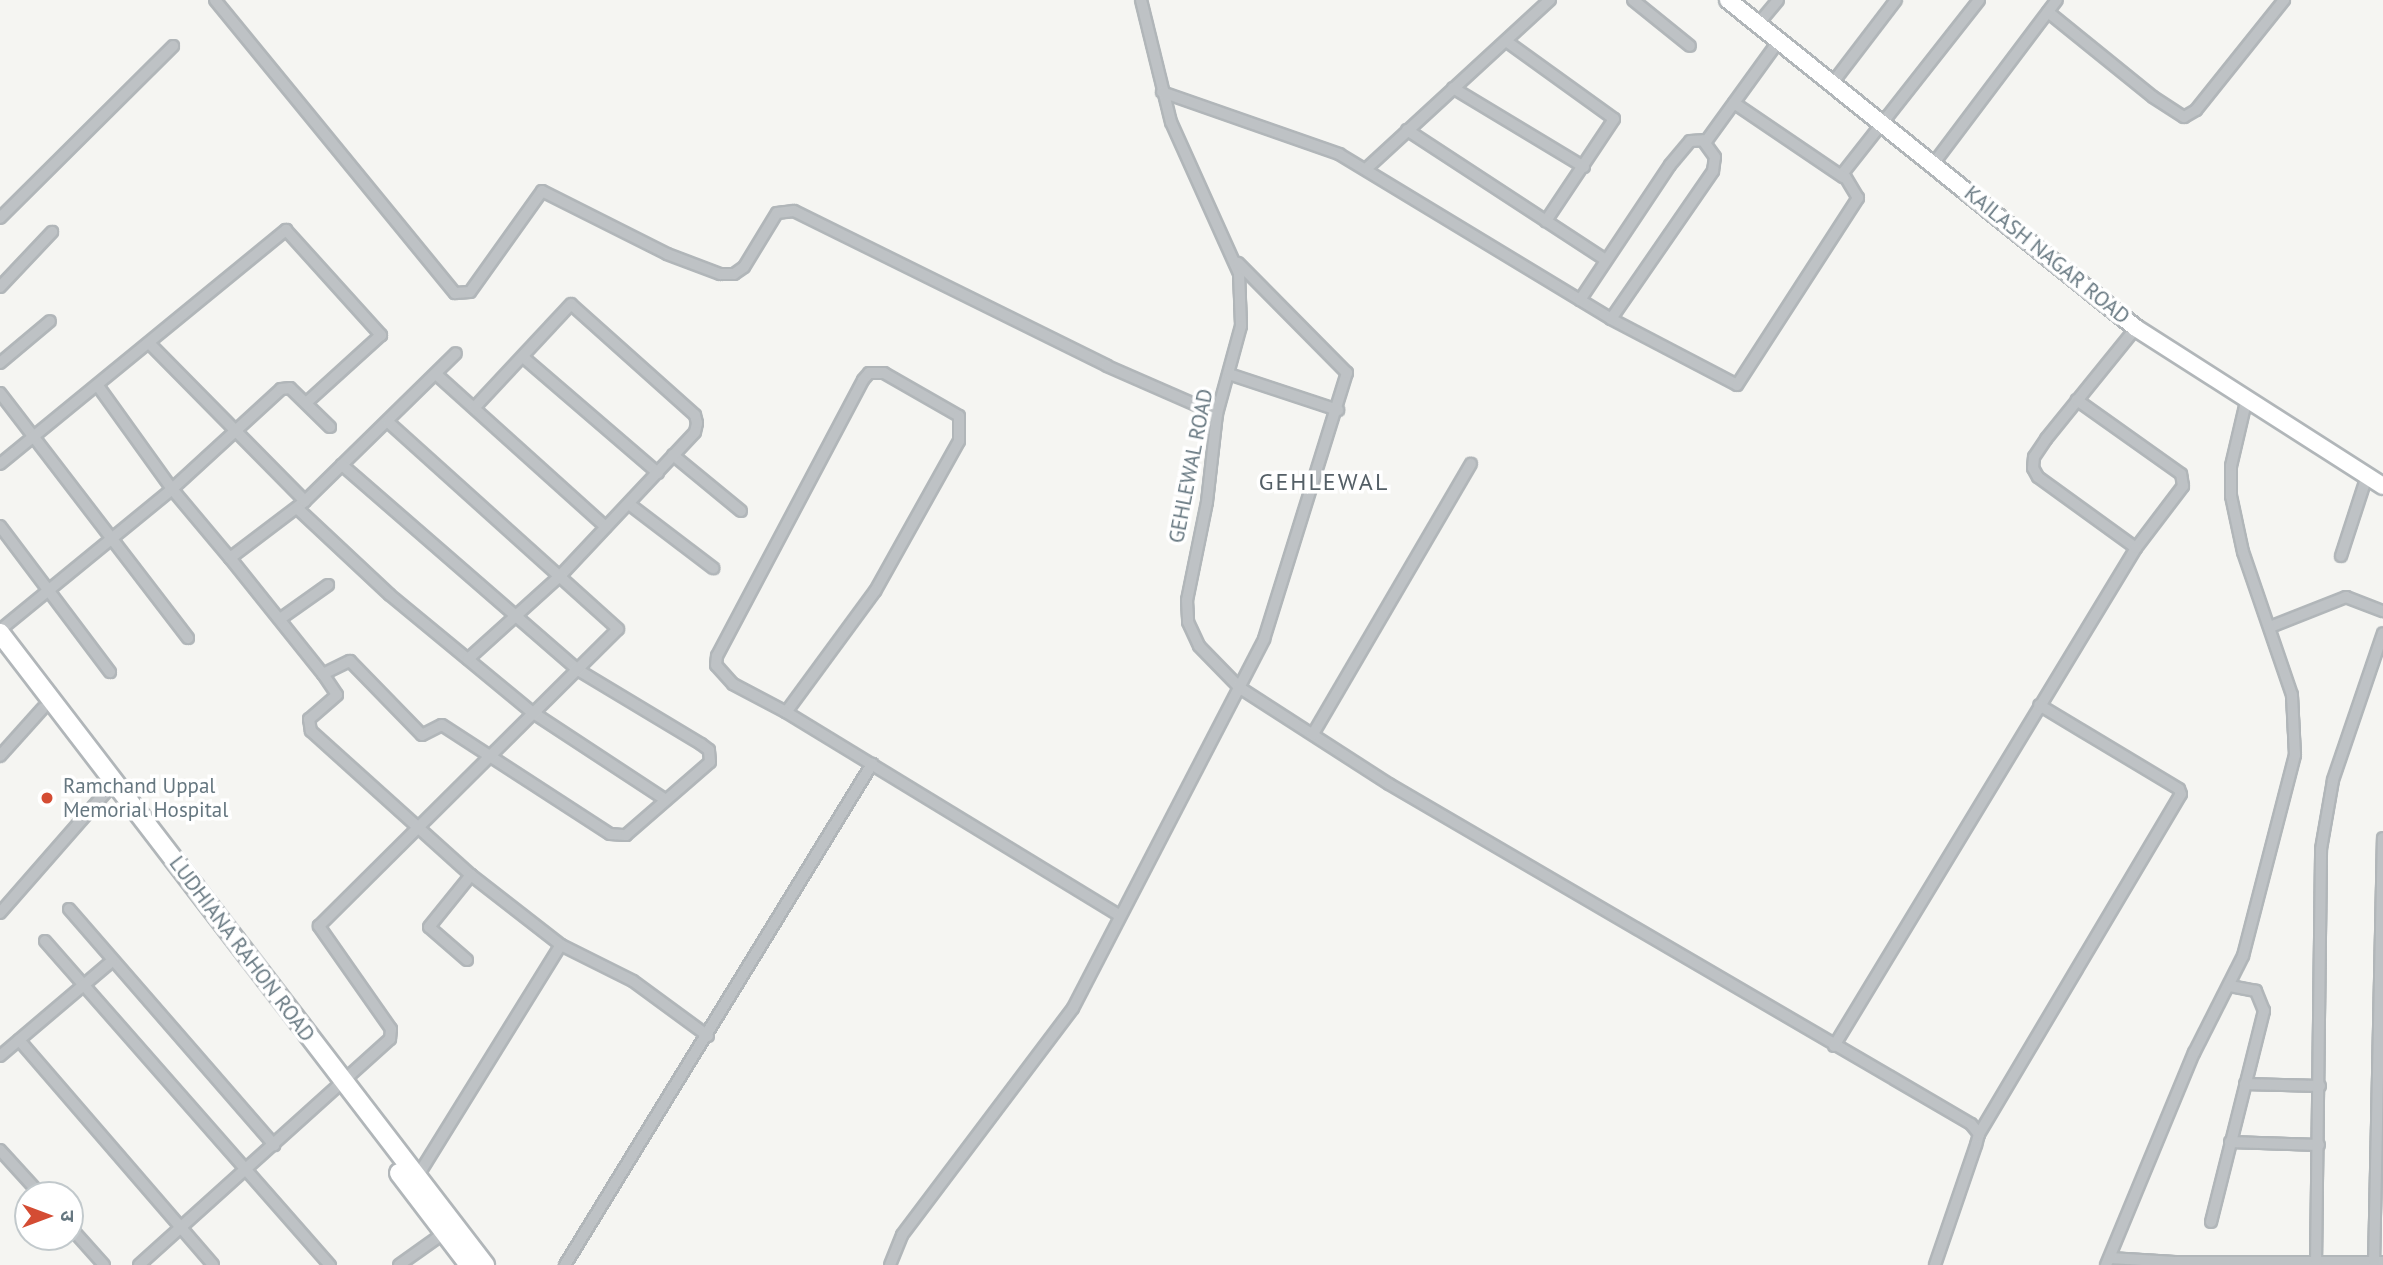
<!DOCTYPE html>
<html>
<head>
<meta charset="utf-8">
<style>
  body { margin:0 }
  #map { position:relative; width:2383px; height:1265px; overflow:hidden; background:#f5f5f2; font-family:"PT Sans","Noto Sans Devanagari",sans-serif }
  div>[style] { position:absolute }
  .roads { filter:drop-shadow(2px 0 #b1b6b9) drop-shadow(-2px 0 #b1b6b9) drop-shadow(0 2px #b1b6b9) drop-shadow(0 -2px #b1b6b9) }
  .street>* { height:10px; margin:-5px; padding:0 5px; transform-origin:5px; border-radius:5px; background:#bec2c5 }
  .secondary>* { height:16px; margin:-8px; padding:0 8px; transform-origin:8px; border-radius:8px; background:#fff }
  .primary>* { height:18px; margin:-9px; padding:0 9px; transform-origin:9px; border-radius:9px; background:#fff }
  .dots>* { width:19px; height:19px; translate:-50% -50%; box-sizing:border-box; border:4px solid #fff; border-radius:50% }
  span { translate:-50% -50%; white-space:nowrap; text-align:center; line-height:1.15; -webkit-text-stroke:7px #fff; paint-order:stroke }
  .street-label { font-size:21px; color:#667780 }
  .poi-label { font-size:21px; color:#667780 }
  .left { translate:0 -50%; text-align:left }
  .quarter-label { font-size:24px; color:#545f66; letter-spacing:2px }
  .north { position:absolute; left:14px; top:1181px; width:70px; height:70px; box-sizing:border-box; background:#fff; border:2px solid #c2c9cc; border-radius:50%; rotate:90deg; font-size:19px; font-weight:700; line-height:28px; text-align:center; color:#667780 }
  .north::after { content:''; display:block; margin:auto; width:24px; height:32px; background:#d44c33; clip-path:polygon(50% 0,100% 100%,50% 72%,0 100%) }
</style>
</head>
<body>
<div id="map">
  <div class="roads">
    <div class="street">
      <div style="left:215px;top:0;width:379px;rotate:50.7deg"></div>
      <div style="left:455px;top:293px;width:15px;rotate:-4deg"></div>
      <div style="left:470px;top:292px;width:124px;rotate:-54.5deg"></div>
      <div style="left:542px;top:191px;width:140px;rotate:26.7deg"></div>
      <div style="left:667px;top:254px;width:57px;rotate:20.7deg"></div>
      <div style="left:720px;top:274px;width:14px"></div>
      <div style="left:734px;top:274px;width:12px;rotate:-35deg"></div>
      <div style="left:744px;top:267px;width:63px;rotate:-58.6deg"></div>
      <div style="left:777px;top:213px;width:17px;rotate:-7deg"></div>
      <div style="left:794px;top:211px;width:349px;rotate:26.3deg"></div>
      <div style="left:1107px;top:366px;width:120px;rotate:23.6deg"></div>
      <div style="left:1141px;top:0;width:126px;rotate:76.2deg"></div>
      <div style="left:1171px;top:122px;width:166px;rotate:65.8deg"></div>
      <div style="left:1239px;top:273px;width:53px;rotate:87.8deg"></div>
      <div style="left:1241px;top:326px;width:91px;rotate:105.3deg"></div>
      <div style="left:1217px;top:414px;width:89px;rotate:96.5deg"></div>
      <div style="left:1207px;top:502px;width:100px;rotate:101.5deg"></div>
      <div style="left:1187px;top:600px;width:22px;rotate:87deg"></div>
      <div style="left:1188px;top:622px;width:26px;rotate:65deg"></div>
      <div style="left:1199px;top:646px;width:59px;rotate:45.7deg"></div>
      <div style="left:1240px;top:688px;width:177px;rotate:32.8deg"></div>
      <div style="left:1389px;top:784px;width:674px;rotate:30.29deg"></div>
      <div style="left:1971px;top:1124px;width:13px;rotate:51deg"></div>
      <div style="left:1979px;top:1134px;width:11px;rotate:105deg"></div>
      <div style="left:1976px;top:1145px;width:127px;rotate:108.9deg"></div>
      <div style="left:1633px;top:0;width:73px;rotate:38.9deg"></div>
      <div style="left:2048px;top:12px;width:135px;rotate:39deg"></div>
      <div style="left:2153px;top:97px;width:37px;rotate:33deg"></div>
      <div style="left:2184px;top:117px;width:14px;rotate:-30deg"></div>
      <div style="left:2196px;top:110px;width:141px;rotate:-51.3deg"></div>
      <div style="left:1758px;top:24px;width:31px;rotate:-50deg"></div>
      <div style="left:1506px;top:41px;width:133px;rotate:35.8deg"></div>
      <div style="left:1614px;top:119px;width:123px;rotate:123.7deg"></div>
      <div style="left:1831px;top:85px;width:107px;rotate:-52.6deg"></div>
      <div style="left:1453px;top:88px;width:153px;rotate:31.1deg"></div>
      <div style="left:1162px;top:92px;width:188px;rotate:19.3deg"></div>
      <div style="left:1339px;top:154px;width:318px;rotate:31.2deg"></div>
      <div style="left:1611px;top:319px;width:142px;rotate:27.6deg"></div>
      <div style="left:1737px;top:385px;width:223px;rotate:-57.1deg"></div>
      <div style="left:1858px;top:198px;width:29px;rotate:-121deg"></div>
      <div style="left:1843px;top:173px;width:220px;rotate:-51.8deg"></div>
      <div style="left:1734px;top:103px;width:132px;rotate:34.2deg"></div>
      <div style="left:1407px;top:130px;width:235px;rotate:33.2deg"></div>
      <div style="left:1934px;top:163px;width:204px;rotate:-53deg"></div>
      <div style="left:1366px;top:169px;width:250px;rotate:-42.6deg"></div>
      <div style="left:0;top:218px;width:244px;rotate:-44.8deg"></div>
      <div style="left:0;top:287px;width:76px;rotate:-46.6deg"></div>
      <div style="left:1580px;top:300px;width:162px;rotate:-56.3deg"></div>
      <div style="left:1670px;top:165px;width:31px;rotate:-50deg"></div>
      <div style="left:1690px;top:141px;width:17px;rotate:-3deg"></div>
      <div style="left:1707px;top:140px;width:121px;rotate:-54.1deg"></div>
      <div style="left:1611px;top:319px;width:180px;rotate:-55.4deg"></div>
      <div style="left:1713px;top:171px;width:14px;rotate:-82deg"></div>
      <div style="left:1715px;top:157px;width:19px;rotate:-126deg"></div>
      <div style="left:149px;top:343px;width:222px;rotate:45.4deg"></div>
      <div style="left:523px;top:357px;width:178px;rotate:40.7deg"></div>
      <div style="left:0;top:363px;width:65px;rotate:-40deg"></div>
      <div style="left:1229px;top:374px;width:115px;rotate:18.3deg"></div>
      <div style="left:437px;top:375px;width:227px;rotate:42deg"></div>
      <div style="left:98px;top:386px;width:127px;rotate:54.3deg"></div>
      <div style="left:172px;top:489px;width:90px;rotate:50deg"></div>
      <div style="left:230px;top:558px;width:94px;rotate:-37.2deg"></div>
      <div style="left:305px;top:501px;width:211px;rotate:-44.4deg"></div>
      <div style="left:0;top:393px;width:309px;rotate:52.5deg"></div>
      <div style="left:673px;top:455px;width:88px;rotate:39.5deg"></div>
      <div style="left:0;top:464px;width:370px;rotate:-39.3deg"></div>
      <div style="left:286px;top:230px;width:142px;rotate:47.9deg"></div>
      <div style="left:381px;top:335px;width:101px;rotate:137.8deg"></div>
      <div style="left:629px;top:504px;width:106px;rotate:37.3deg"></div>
      <div style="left:297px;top:508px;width:127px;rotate:43.1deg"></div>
      <div style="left:390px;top:595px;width:184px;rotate:39.5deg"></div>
      <div style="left:532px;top:712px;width:160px;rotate:33.3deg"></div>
      <div style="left:0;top:526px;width:183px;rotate:53deg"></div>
      <div style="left:2136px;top:548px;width:121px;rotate:-144.1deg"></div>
      <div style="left:2038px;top:477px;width:10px;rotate:-119deg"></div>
      <div style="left:2033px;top:468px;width:11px;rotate:-85deg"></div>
      <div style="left:2034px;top:457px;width:22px;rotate:-56deg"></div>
      <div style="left:2046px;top:439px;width:143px;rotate:-51deg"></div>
      <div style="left:2341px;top:556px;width:84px;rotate:-72deg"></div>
      <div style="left:230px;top:558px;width:149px;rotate:51.3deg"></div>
      <div style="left:323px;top:674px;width:30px;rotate:-26deg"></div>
      <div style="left:350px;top:661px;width:103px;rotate:45.8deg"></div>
      <div style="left:422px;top:735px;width:22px;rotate:-27deg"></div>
      <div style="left:442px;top:725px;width:200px;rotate:33deg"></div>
      <div style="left:610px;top:834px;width:16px;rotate:4deg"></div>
      <div style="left:626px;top:835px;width:111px;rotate:-41deg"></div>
      <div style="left:710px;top:762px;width:12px;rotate:-95deg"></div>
      <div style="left:709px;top:750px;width:10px;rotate:-143deg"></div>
      <div style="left:701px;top:744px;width:144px;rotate:-149deg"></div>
      <div style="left:578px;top:670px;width:313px;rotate:-139deg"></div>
      <div style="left:280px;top:619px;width:59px;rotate:-35.3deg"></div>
      <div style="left:2270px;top:627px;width:82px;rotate:-21.5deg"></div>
      <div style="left:2346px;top:597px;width:40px;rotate:21deg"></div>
      <div style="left:0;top:630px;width:222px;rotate:-39.3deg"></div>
      <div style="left:172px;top:489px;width:148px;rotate:-42.5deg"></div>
      <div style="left:281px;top:389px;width:9px;rotate:-6deg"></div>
      <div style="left:290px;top:388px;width:56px;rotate:44.3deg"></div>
      <div style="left:468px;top:659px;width:124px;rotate:-42.1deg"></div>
      <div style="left:560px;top:576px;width:197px;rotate:-46.8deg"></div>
      <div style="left:695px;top:432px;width:9px;rotate:-77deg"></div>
      <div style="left:697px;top:423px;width:8px;rotate:-104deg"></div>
      <div style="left:695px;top:415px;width:166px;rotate:-138.2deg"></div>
      <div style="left:571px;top:304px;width:142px;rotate:133deg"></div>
      <div style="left:323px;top:674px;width:25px;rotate:56deg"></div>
      <div style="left:337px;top:695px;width:37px;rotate:139deg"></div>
      <div style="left:309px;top:719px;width:12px;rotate:81deg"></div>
      <div style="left:311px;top:731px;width:215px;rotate:42deg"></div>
      <div style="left:471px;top:875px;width:114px;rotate:37.9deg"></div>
      <div style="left:786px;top:712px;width:60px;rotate:-152.2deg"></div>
      <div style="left:733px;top:684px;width:25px;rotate:-132deg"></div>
      <div style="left:716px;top:665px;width:9px;rotate:-84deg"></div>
      <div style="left:717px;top:656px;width:312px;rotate:-62.1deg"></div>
      <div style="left:863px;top:380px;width:9px;rotate:-49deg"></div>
      <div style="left:869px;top:373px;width:15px"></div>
      <div style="left:884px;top:373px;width:86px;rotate:29.8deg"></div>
      <div style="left:959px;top:416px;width:25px;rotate:90deg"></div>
      <div style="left:959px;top:441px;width:172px;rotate:119.2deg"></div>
      <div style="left:875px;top:591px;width:150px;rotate:126.3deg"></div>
      <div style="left:786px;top:712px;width:390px;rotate:31.4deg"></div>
      <div style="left:1313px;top:734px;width:313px;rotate:-59.7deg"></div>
      <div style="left:0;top:756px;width:64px;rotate:-48.1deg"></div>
      <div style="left:69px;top:909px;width:313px;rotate:49deg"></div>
      <div style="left:0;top:913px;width:173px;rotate:-48.8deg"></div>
      <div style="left:45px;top:941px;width:432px;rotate:48.7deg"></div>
      <div style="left:467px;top:960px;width:50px;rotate:-139deg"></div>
      <div style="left:429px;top:927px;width:67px;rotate:-51.1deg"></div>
      <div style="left:19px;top:1040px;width:297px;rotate:49.2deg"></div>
      <div style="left:1834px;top:1046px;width:582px;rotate:-58.77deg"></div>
      <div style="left:2136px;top:548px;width:78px;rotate:-52.8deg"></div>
      <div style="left:2183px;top:486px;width:12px;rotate:-99deg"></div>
      <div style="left:2181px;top:474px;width:128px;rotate:-144.6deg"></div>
      <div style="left:0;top:1056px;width:147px;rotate:-40.3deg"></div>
      <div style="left:2245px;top:1084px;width:75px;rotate:1.5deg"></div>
      <div style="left:1979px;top:1134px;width:395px;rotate:-59.3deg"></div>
      <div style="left:2181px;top:794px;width:5px;rotate:-112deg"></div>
      <div style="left:2179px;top:789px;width:163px;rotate:-149deg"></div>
      <div style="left:2230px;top:1142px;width:89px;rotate:1.9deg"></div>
      <div style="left:0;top:1150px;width:61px;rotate:47.7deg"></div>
      <div style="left:417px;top:1177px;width:273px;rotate:-58.2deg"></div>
      <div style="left:561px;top:945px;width:80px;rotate:26.6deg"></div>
      <div style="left:633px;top:981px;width:93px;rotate:36.3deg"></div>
      <div style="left:2211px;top:1222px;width:218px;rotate:-75.9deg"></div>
      <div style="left:2264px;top:1011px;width:22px;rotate:-112deg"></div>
      <div style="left:2256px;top:991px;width:25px;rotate:-169deg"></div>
      <div style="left:70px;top:1227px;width:51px;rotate:48.2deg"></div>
      <div style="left:2110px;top:1258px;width:65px;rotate:3.5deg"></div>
      <div style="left:2175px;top:1262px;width:208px"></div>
      <div style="left:139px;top:1265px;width:338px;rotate:-42deg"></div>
      <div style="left:390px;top:1039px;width:10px;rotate:-84deg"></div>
      <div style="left:391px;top:1029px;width:126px;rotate:-125deg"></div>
      <div style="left:319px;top:926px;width:421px;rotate:-44.8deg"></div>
      <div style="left:618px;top:629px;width:309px;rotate:-138deg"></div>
      <div style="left:399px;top:1265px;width:55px;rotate:-35.4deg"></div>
      <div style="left:565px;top:1265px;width:588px;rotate:-58.5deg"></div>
      <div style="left:890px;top:1265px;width:32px;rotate:-68deg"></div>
      <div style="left:902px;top:1235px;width:284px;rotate:-53deg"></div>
      <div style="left:1073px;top:1008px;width:416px;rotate:-62.6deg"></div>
      <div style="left:1264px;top:639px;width:279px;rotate:-72.7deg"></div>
      <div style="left:1347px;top:373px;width:155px;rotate:-134.7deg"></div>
      <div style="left:2106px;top:1265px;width:230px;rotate:-67.5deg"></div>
      <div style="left:2194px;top:1053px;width:109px;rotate:-63.2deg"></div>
      <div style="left:2243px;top:956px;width:208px;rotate:-75.5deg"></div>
      <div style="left:2295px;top:755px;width:60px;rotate:-92.9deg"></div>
      <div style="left:2292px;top:695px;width:151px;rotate:-108.9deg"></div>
      <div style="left:2243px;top:552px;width:57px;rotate:-102.1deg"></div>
      <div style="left:2231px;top:496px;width:30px;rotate:-90deg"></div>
      <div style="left:2231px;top:466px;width:66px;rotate:-76.8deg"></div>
      <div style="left:2316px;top:1265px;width:416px;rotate:-89.3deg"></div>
      <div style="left:2321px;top:849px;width:70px;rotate:-80.1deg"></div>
      <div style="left:2333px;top:780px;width:155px;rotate:-71.2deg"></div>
      <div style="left:2374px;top:1265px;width:427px;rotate:-88.8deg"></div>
    </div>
    <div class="secondary">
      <div style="left:1728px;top:0;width:523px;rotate:38.8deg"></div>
      <div style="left:2136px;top:328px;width:293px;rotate:32.6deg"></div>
    </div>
    <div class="primary">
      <div style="left:0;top:633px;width:797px;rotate:52.5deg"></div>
      <div style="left:399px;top:1173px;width:116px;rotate:52.7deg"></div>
    </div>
  </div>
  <div class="dots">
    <div style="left:47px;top:798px;background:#d44c33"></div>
  </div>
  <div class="street-label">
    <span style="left:2047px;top:255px;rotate:39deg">KAILASH NAGAR ROAD</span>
    <span style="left:1191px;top:466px;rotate:-79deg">GEHLEWAL ROAD</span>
    <span style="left:242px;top:949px;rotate:53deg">LUDHIANA RAHON ROAD</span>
  </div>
  <div class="poi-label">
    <span class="left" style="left:63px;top:798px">Ramchand Uppal<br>Memorial Hospital</span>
  </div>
  <div class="quarter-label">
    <span style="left:1324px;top:482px">GEHLEWAL</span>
  </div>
  <div class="north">उ</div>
</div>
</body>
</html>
